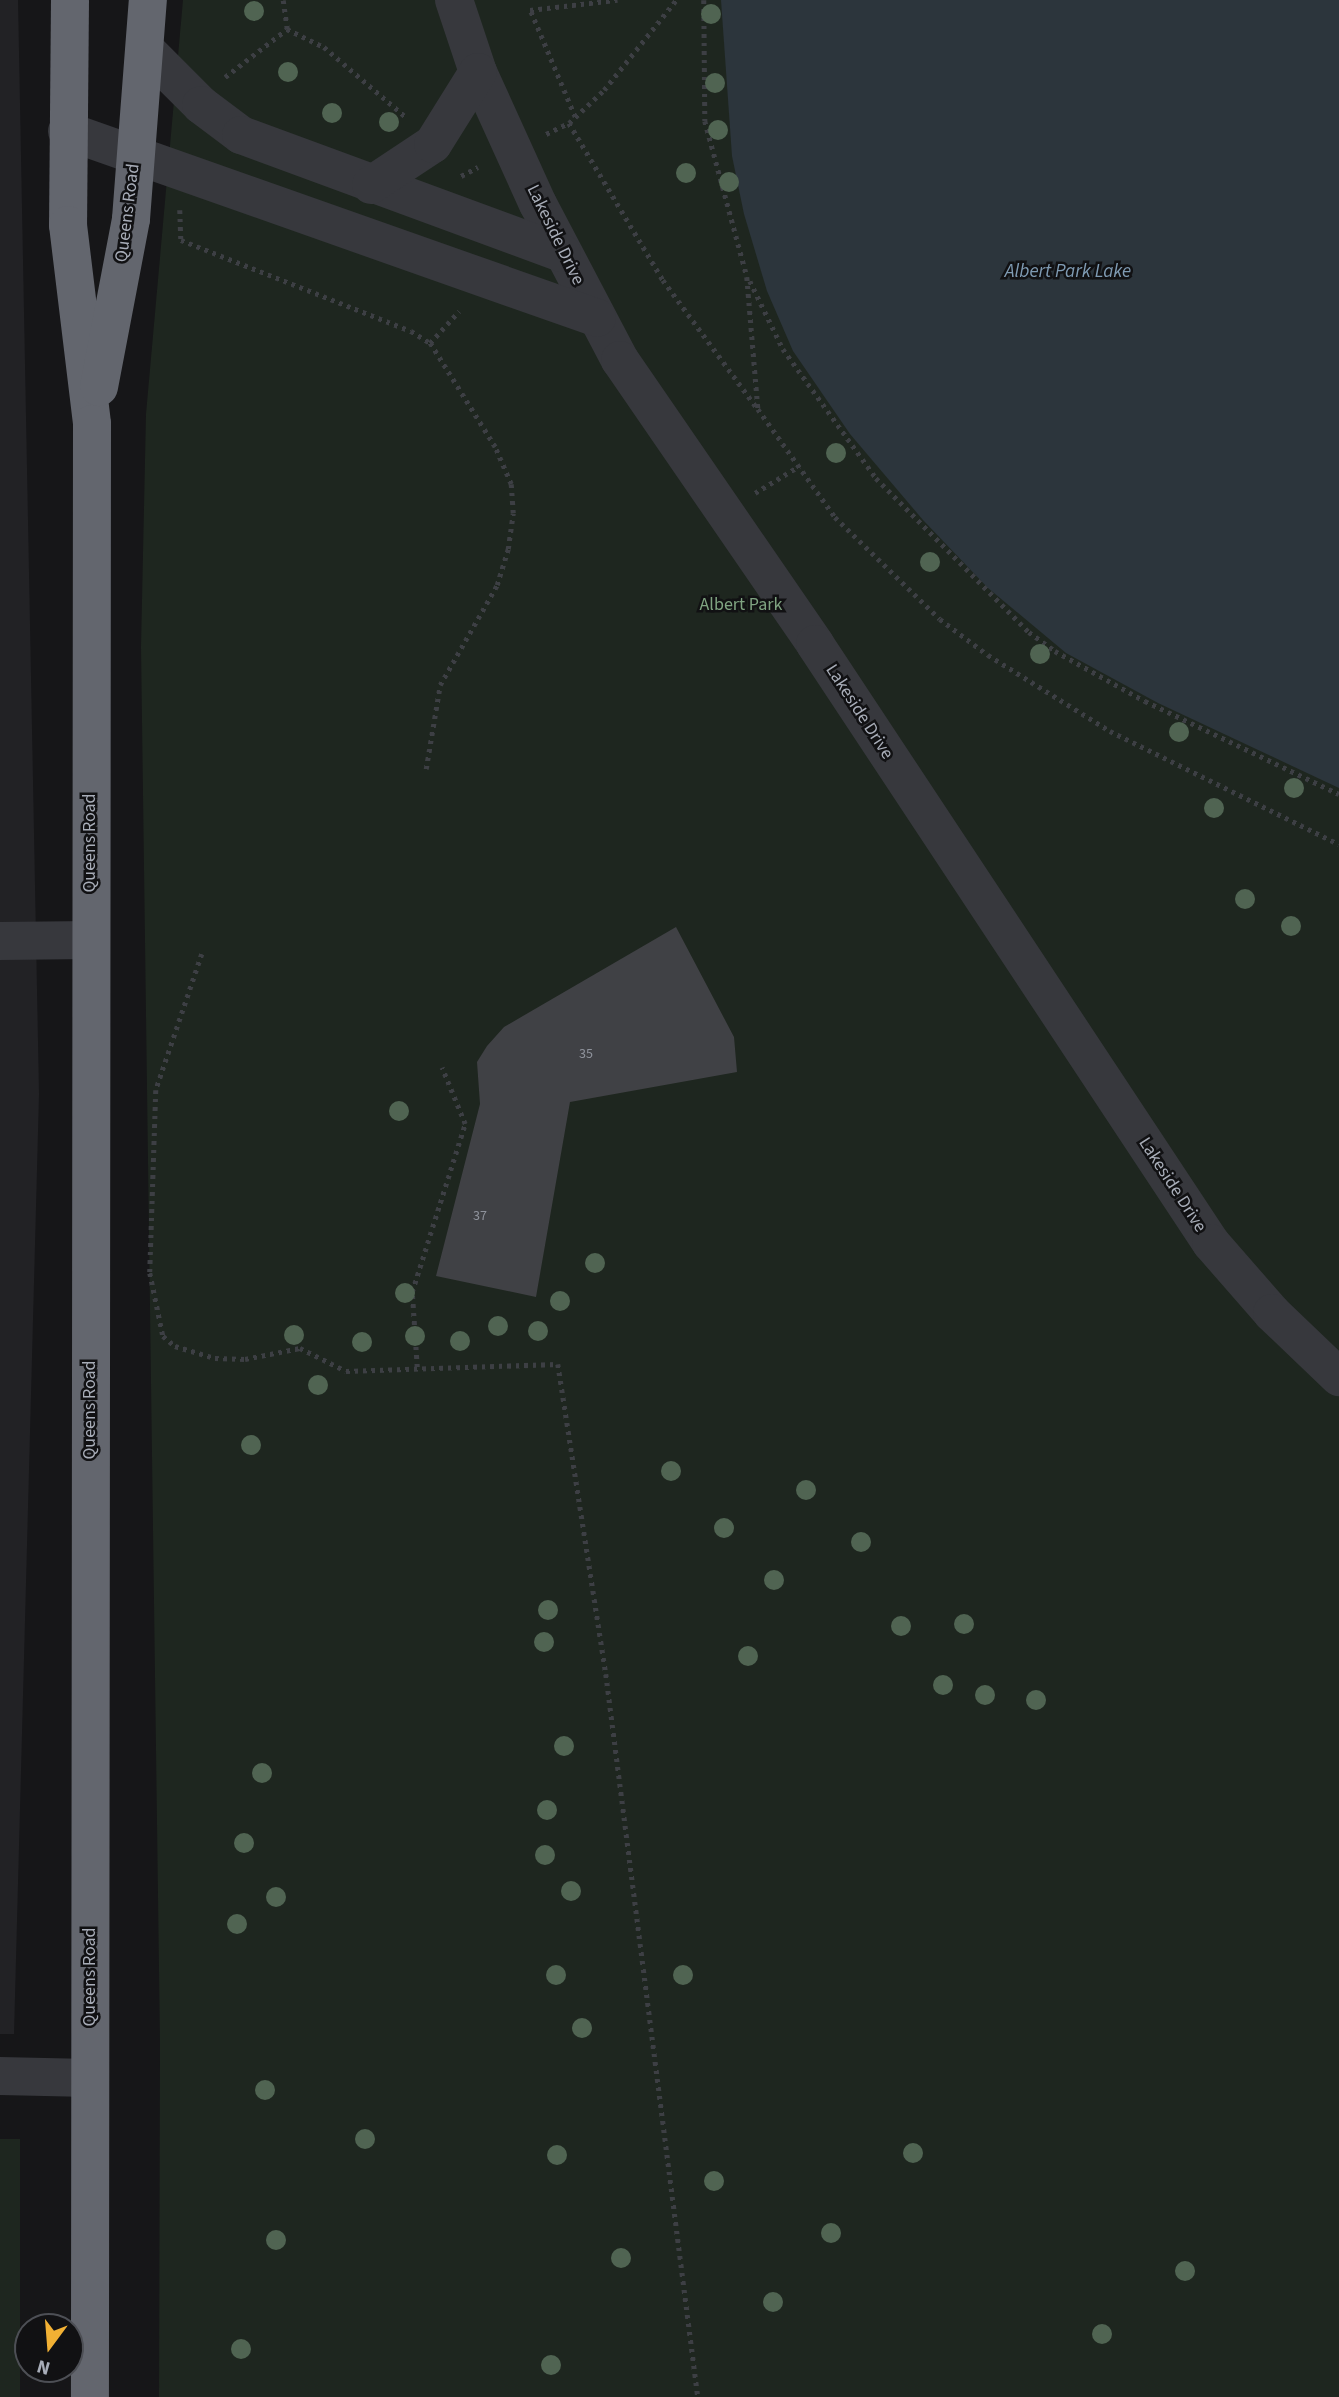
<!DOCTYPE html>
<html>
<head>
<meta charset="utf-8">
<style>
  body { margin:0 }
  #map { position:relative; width:1339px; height:2397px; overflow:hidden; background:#161618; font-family:"Source Sans 3",sans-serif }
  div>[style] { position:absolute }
  .built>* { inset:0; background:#222225 }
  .green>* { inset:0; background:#1e261f; transform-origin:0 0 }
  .water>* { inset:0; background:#2c353c }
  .building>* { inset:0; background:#404145 }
  .path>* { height:4.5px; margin-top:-2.25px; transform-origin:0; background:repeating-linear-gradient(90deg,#3d3f44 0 3.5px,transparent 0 8.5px) }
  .minor>* { height:38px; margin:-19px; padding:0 19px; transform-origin:19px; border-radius:19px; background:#37383d }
  .highway>* { height:38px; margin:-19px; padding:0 19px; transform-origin:19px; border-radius:19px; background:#63666e }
  .trees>* { width:20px; height:20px; margin:-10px; border-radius:50%; background:#506452 }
  span { translate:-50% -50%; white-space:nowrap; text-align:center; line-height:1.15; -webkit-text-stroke:5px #111113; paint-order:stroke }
  .number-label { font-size:14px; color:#8e929b }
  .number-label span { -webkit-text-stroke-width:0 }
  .street-label { font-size:18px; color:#a8adb8 }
  .park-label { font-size:18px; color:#7fa381 }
  .water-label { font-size:19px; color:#7f9bb3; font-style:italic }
  .north { position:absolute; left:14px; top:2313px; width:70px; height:70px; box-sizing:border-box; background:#111113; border:2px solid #4d4f55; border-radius:50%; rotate:196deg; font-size:19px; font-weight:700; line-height:28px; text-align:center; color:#a8adb8 }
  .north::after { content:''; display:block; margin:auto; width:24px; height:32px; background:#f2b134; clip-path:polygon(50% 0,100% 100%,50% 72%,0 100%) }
</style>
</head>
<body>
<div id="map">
  <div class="built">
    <div style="clip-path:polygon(0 0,18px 0,39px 1094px,14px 2034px,0 2034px)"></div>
  </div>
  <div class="green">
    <div style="clip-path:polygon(183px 0,1339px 0,1339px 2397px,159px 2397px,160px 2043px,141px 647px,146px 414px)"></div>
    <div style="left:0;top:2139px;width:20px;height:258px"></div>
  </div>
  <div class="water">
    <div style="clip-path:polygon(721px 0,1339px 0,1339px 788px,1158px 703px,1066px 653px,988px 588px,923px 520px,850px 434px,793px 351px,767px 291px,744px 214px,732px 156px)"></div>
  </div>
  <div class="building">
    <div style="clip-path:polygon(676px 927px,734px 1037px,737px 1072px,570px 1102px,536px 1297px,436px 1276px,480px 1104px,477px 1062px,487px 1046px,504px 1027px)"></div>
  </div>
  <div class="path">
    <div style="left:704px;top:0;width:121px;rotate:89.5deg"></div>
    <div style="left:705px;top:121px;width:162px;rotate:74.9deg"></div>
    <div style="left:747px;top:277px;width:132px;rotate:85.2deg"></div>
    <div style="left:758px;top:409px;width:133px;rotate:54.5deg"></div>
    <div style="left:835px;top:517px;width:146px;rotate:44.2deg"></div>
    <div style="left:940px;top:619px;width:60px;rotate:36.9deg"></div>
    <div style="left:988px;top:655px;width:144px;rotate:31.9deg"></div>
    <div style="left:1110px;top:731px;width:255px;rotate:26.3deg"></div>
    <div style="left:287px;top:29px;width:41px;rotate:25.9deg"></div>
    <div style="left:324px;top:47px;width:108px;rotate:40.5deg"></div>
    <div style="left:225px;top:77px;width:78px;rotate:-37.7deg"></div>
    <div style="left:287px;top:29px;width:29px;rotate:-98deg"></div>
    <div style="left:575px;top:117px;width:116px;rotate:-112.8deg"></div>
    <div style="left:530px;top:10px;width:88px;rotate:-6.6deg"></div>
    <div style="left:569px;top:123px;width:183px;rotate:59.1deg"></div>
    <div style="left:663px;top:280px;width:159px;rotate:53.7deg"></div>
    <div style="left:546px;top:134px;width:25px;rotate:-26deg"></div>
    <div style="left:569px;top:123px;width:48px;rotate:-43.3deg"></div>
    <div style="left:604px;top:90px;width:115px;rotate:-51.3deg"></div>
    <div style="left:461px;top:176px;width:19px;rotate:-28deg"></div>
    <div style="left:180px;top:210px;width:30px;rotate:88deg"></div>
    <div style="left:181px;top:240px;width:247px;rotate:21.6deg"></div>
    <div style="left:411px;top:331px;width:22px;rotate:32deg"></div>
    <div style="left:430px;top:343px;width:43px;rotate:-47.8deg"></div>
    <div style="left:750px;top:281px;width:76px;rotate:64.1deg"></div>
    <div style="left:783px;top:349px;width:159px;rotate:54.2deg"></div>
    <div style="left:876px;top:478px;width:217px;rotate:45.2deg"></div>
    <div style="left:1029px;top:632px;width:32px;rotate:36deg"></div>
    <div style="left:1055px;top:651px;width:103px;rotate:29.1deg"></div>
    <div style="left:1145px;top:701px;width:215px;rotate:25.6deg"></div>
    <div style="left:755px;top:493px;width:52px;rotate:-31.5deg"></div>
    <div style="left:426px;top:769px;width:85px;rotate:-80.5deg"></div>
    <div style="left:440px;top:685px;width:115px;rotate:-60.3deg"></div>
    <div style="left:497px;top:585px;width:38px;rotate:-73deg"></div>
    <div style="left:508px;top:549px;width:36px;rotate:-82deg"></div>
    <div style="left:513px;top:513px;width:29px;rotate:-94deg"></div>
    <div style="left:511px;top:484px;width:40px;rotate:-113.4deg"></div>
    <div style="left:495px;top:447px;width:123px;rotate:-122deg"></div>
    <div style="left:202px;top:954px;width:144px;rotate:108.7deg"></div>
    <div style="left:156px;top:1090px;width:183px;rotate:91.9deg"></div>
    <div style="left:150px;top:1273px;width:64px;rotate:78.3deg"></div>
    <div style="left:163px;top:1336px;width:16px;rotate:40deg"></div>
    <div style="left:175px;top:1346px;width:42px;rotate:16.7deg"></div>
    <div style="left:215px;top:1358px;width:30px;rotate:2deg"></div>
    <div style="left:245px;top:1359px;width:56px;rotate:-11.3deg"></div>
    <div style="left:300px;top:1348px;width:51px;rotate:26.6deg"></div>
    <div style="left:346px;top:1371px;width:212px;rotate:-1.9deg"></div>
    <div style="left:558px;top:1364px;width:314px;rotate:81.2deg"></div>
    <div style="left:606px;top:1674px;width:729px;rotate:82.75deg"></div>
    <div style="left:417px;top:1367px;width:75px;rotate:-93.8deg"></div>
    <div style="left:412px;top:1292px;width:176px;rotate:-72.5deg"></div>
    <div style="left:465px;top:1124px;width:61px;rotate:-112.3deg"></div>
  </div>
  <div class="minor">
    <div style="left:454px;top:0;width:76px;rotate:71.6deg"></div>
    <div style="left:478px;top:72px;width:145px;rotate:65.6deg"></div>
    <div style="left:538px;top:204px;width:176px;rotate:62.3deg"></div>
    <div style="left:620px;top:360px;width:345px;rotate:55.5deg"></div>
    <div style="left:815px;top:644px;width:718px;rotate:56.53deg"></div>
    <div style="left:1211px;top:1243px;width:93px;rotate:48.9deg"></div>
    <div style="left:1272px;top:1313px;width:93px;rotate:43.7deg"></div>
    <div style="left:146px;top:50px;width:78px;rotate:45deg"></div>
    <div style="left:201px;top:105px;width:50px;rotate:36.9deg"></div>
    <div style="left:241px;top:135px;width:342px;rotate:20.2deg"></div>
    <div style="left:67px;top:131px;width:562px;rotate:19.43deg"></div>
    <div style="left:371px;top:185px;width:74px;rotate:-33.5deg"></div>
    <div style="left:433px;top:144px;width:85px;rotate:-58deg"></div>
    <div style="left:0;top:941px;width:90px;rotate:-0.6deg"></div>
    <div style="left:0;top:2076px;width:90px;rotate:1.3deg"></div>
  </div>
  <div class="highway">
    <div style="left:70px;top:0;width:225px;rotate:90.5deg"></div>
    <div style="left:68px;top:225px;width:200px;rotate:83.1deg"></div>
    <div style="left:92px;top:424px;width:1973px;rotate:90.06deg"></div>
    <div style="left:99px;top:387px;width:171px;rotate:-79.2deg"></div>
    <div style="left:131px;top:219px;width:220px;rotate:-85.6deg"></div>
  </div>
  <div class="trees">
    <div style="left:254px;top:11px"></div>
    <div style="left:711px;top:14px"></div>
    <div style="left:288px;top:72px"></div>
    <div style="left:715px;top:83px"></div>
    <div style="left:332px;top:113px"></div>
    <div style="left:389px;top:122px"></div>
    <div style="left:718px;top:130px"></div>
    <div style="left:686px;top:173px"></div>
    <div style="left:729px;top:182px"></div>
    <div style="left:836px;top:453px"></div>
    <div style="left:930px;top:562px"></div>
    <div style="left:1040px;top:654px"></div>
    <div style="left:1179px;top:732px"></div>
    <div style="left:1294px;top:788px"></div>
    <div style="left:1214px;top:808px"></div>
    <div style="left:1245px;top:899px"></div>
    <div style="left:1291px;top:926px"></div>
    <div style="left:399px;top:1111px"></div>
    <div style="left:595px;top:1263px"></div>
    <div style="left:405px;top:1293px"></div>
    <div style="left:560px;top:1301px"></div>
    <div style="left:498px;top:1326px"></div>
    <div style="left:538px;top:1331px"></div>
    <div style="left:294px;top:1335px"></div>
    <div style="left:415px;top:1336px"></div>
    <div style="left:460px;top:1341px"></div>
    <div style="left:362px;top:1342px"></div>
    <div style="left:318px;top:1385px"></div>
    <div style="left:251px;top:1445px"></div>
    <div style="left:671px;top:1471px"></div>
    <div style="left:806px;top:1490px"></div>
    <div style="left:724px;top:1528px"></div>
    <div style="left:861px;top:1542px"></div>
    <div style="left:774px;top:1580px"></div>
    <div style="left:548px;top:1610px"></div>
    <div style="left:964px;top:1624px"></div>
    <div style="left:901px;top:1626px"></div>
    <div style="left:544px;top:1642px"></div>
    <div style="left:748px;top:1656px"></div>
    <div style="left:943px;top:1685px"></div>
    <div style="left:985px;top:1695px"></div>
    <div style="left:1036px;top:1700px"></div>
    <div style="left:564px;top:1746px"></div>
    <div style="left:262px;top:1773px"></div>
    <div style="left:547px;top:1810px"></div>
    <div style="left:244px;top:1843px"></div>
    <div style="left:545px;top:1855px"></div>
    <div style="left:571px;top:1891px"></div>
    <div style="left:276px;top:1897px"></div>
    <div style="left:237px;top:1924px"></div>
    <div style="left:556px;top:1975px"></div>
    <div style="left:683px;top:1975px"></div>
    <div style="left:582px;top:2028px"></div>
    <div style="left:265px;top:2090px"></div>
    <div style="left:365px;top:2139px"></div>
    <div style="left:913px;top:2153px"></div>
    <div style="left:557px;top:2155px"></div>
    <div style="left:714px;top:2181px"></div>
    <div style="left:831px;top:2233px"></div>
    <div style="left:276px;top:2240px"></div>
    <div style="left:621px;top:2258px"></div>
    <div style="left:1185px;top:2271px"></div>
    <div style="left:773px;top:2302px"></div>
    <div style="left:1102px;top:2334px"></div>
    <div style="left:241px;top:2349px"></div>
    <div style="left:551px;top:2365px"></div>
  </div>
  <div class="number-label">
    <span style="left:586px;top:1054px">35</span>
    <span style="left:480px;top:1216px">37</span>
  </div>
  <div class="street-label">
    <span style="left:128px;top:213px;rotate:-83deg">Queens Road</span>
    <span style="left:555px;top:235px;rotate:64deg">Lakeside Drive</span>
    <span style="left:859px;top:712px;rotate:57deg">Lakeside Drive</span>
    <span style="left:90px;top:843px;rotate:-90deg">Queens Road</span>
    <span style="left:1172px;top:1185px;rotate:57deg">Lakeside Drive</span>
    <span style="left:90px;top:1410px;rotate:-90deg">Queens Road</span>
    <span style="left:90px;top:1977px;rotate:-90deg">Queens Road</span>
  </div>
  <div class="park-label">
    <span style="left:741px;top:605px">Albert Park</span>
  </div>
  <div class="water-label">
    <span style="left:1068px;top:272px">Albert Park Lake</span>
  </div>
  <div class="north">N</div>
</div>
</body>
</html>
